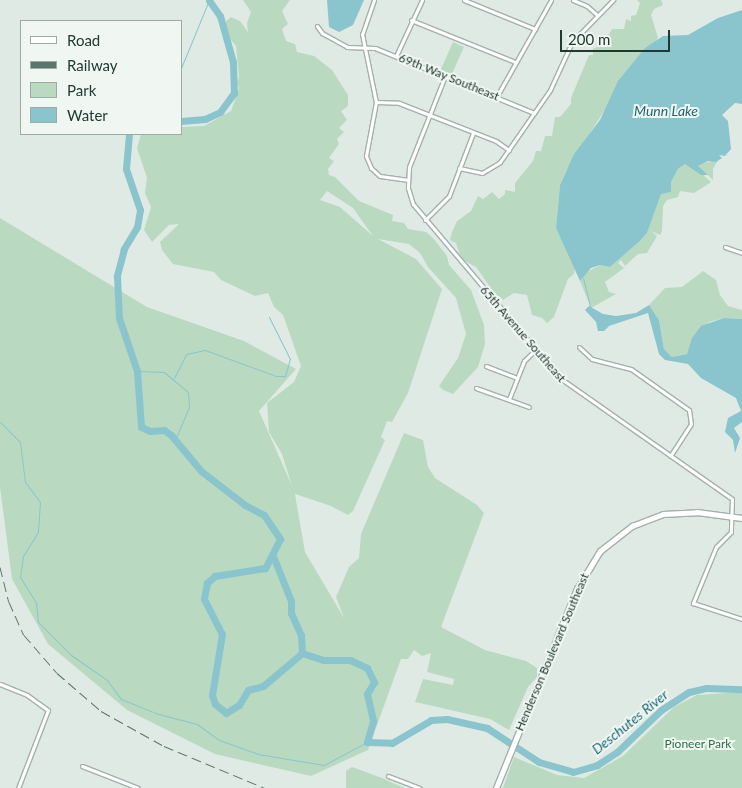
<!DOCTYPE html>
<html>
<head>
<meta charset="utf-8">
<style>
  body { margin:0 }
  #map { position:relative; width:742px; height:788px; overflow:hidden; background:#e0eae5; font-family:Lato,sans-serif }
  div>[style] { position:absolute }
  .green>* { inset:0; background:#b9dac1; transform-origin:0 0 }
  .water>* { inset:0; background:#8ac5cd }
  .stream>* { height:1px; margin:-0.5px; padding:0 0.5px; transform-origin:0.5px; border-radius:0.5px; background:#8ac5cd }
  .river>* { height:7px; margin:-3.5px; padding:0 3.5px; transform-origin:3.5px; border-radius:3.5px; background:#8ac5cd }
  .roads { filter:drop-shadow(1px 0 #a3b1ac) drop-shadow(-1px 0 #a3b1ac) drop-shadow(0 1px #a3b1ac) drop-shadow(0 -1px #a3b1ac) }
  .minor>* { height:3px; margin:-1.5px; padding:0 1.5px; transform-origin:1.5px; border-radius:1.5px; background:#fff }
  .tertiary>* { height:4.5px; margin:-2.25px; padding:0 2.25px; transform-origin:2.25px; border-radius:2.25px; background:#fff }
  .rail>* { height:1px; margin-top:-0.5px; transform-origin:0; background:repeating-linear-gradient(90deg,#5b756d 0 10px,transparent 0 15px) }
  span { translate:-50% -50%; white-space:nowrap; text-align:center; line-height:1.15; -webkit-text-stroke:4px #f0f7f3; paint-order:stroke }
  .street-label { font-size:12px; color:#213932 }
  .park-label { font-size:12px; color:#2e6e44 }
  .water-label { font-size:14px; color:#1f6772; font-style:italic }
  .legend { position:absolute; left:20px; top:20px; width:162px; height:115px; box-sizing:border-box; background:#f0f7f3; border:1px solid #9daba6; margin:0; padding:6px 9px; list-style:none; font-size:15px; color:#213932 }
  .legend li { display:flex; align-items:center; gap:10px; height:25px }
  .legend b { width:25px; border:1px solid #9daba6 }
  .scale { position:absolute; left:560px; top:30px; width:110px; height:22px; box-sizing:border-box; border:2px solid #213932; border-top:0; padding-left:6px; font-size:15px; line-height:18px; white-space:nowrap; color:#213932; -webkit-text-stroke:4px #f0f7f3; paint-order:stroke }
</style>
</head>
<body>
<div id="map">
  <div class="green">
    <div style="clip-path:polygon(evenodd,243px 0,290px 0,282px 11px,288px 24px,282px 29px,286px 41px,295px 44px,297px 52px,314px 56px,332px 70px,348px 95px,348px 106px,341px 111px,347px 120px,339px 128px,344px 132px,337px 139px,339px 144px,329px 158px,334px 161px,328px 169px,329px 175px,335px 177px,359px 201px,393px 215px,392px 221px,404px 223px,408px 229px,426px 232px,433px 238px,447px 256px,449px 265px,471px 290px,484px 325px,485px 344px,478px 367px,453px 394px,443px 390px,439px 386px,458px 358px,466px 334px,456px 298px,428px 267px,420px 253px,409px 244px,378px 239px,416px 259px,442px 289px,408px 393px,392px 422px,387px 421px,381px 437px,385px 440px,353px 511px,348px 515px,331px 506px,295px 494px,305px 552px,344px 618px,336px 597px,349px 567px,359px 558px,361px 534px,404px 433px,423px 440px,428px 467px,435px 478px,477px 505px,484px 513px,441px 627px,485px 650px,526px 661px,537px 668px,537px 677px,528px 687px,509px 730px,490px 719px,415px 702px,423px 679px,453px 685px,454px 679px,427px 672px,431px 653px,422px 656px,414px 650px,408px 659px,401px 659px,368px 750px,311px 776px,215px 754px,127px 710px,48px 644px,12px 579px,0 487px,0 218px,147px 307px,244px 341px,296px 369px,259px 411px,292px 486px,282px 454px,269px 432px,267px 403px,294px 382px,301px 366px,283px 315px,274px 307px,268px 293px,255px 296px,221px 280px,214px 272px,173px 264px,162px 250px,160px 242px,179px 224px,169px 225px,152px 242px,144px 230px,151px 207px,145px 193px,147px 178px,137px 148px,141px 134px,181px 134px,181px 127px,204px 126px,231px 111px,239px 88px,237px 83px,239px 77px,236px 46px,226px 34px,226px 21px,231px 17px,240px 21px,248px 32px,247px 23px,251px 12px,243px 0,327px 191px,353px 208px,373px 236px,340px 207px,320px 200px,327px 191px)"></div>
    <div style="clip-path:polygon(637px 0,661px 0,663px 5px,654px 9px,651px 15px,658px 38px,606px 108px,566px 171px,560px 185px,556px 228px,575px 266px,574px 274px,568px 279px,554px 317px,547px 323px,542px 318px,532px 315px,527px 295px,514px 293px,503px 300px,497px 297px,476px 267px,461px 259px,456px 243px,450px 240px,452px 232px,457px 221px,471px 211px,478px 196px,483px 199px,492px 192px,499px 199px,505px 194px,505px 190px,515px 192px,515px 183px,533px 161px,536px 151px,541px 151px,545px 136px,552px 136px,555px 117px,560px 117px,571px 104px,571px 98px,589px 55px,593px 55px,593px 49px,603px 44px,602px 37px,607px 38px,612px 29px,624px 29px,626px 19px,631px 21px,631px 16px,636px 15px,640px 3px)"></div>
    <div style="left:453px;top:42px;width:12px;height:30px;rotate:24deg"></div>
    <div style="clip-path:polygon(718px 160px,713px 169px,713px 180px,706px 173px,704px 176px,711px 182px,702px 188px,694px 193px,680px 191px,678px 197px,667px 200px,663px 206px,662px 231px,660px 235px,651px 231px,657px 236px,647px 253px,638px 254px,625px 266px,621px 260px,618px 263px,624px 268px,605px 282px,609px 292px,616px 294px,591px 308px,580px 281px,587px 272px,600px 265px,610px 267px,640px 241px,647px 233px,661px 193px,671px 192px,671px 182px,678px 169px,685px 164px,700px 170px,698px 166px,703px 163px)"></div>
    <div style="clip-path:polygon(703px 271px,716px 280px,720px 295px,728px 306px,742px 310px,742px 319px,724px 318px,709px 322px,692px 342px,687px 354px,672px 357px,664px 349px,659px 320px,649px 305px,665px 288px,682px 287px)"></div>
    <div style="clip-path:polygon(742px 692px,742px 788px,503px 788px,514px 757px,557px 775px,584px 778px,623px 756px,674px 707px,697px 695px)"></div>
    <div style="clip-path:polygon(352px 767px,382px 778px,404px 788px,346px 788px,346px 771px)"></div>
  </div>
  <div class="water">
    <div style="clip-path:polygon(327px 0,364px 0,353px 25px,339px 32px,329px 27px)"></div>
    <div style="clip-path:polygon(742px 10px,742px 104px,735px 103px,722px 115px,728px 121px,731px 149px,725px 156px,719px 155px,722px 158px,716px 162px,708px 161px,698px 166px,708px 175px,701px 175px,685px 164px,678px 169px,671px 182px,671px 192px,661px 194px,647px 233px,640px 241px,610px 267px,600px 265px,591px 268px,580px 281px,556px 228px,560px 185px,574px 154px,600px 120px,618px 81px,645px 48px,663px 36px,688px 35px,718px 18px)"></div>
    <div style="clip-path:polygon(649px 305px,659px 320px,664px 349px,672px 357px,687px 354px,692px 338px,701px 326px,724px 318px,742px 319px,742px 422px,734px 428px,740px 438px,735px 453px,733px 440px,725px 432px,728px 418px,741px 411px,736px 398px,701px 378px,688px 364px,665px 360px,659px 354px,648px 313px,609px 326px,604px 331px,598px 331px,596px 322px,585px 310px,589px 306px,603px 314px,616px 316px,636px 313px)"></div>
  </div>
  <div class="stream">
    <div style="left:181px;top:68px;width:74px;rotate:-67.6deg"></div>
    <div style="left:583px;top:278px;width:30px;rotate:76deg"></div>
    <div style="left:137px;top:371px;width:27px;rotate:2deg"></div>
    <div style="left:164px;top:372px;width:31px;rotate:40deg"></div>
    <div style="left:188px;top:392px;width:15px;rotate:86deg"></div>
    <div style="left:189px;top:407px;width:38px;rotate:113deg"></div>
    <div style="left:174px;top:378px;width:27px;rotate:-63deg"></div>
    <div style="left:186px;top:354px;width:19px;rotate:-12deg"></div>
    <div style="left:205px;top:350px;width:76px;rotate:20.1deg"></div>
    <div style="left:276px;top:376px;width:9px"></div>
    <div style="left:285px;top:376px;width:18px;rotate:-74deg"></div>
    <div style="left:290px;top:359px;width:47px;rotate:-116.6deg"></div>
    <div style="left:0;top:422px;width:28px;rotate:45deg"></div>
    <div style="left:20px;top:442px;width:40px;rotate:82.9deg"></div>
    <div style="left:25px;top:482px;width:25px;rotate:53deg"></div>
    <div style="left:40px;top:502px;width:30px;rotate:94deg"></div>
    <div style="left:38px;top:532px;width:28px;rotate:122deg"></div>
    <div style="left:23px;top:556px;width:21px;rotate:98deg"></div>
    <div style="left:20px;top:577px;width:31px;rotate:58deg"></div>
    <div style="left:36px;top:603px;width:19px;rotate:84deg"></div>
    <div style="left:38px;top:622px;width:47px;rotate:45deg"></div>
    <div style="left:71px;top:655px;width:44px;rotate:34.8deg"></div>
    <div style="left:107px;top:680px;width:24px;rotate:54deg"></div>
    <div style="left:121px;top:699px;width:37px;rotate:22deg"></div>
    <div style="left:155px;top:713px;width:43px;rotate:14.7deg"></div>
    <div style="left:197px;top:724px;width:27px;rotate:36deg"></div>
    <div style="left:219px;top:740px;width:41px;rotate:19.7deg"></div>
    <div style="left:258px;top:754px;width:67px;rotate:9.5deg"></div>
    <div style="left:324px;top:765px;width:49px;rotate:-28.1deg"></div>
  </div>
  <div class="river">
    <div style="left:181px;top:121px;width:24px;rotate:-5deg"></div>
    <div style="left:205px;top:119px;width:17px;rotate:-25deg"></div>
    <div style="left:220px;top:112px;width:24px;rotate:-54deg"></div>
    <div style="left:234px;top:93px;width:31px;rotate:-92deg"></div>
    <div style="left:233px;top:62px;width:48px;rotate:-105.8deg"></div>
    <div style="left:220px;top:16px;width:19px;rotate:-125deg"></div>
    <div style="left:129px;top:134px;width:35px;rotate:95deg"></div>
    <div style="left:126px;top:169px;width:43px;rotate:71.1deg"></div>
    <div style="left:140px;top:210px;width:17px;rotate:100deg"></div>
    <div style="left:137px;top:227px;width:26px;rotate:121deg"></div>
    <div style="left:124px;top:249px;width:28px;rotate:105deg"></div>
    <div style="left:117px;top:276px;width:42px;rotate:87.3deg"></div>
    <div style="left:119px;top:318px;width:56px;rotate:71.2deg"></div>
    <div style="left:137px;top:371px;width:56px;rotate:85.9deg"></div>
    <div style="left:141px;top:427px;width:10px;rotate:24deg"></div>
    <div style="left:150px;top:431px;width:14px;rotate:-4deg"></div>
    <div style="left:164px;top:430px;width:9px;rotate:36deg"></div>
    <div style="left:171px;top:435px;width:47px;rotate:50.2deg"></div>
    <div style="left:201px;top:471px;width:56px;rotate:37.7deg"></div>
    <div style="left:245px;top:505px;width:21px;rotate:28deg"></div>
    <div style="left:264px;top:515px;width:29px;rotate:56deg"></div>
    <div style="left:280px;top:539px;width:33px;rotate:117deg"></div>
    <div style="left:265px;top:568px;width:51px;rotate:170.9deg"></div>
    <div style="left:215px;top:576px;width:11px;rotate:139deg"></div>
    <div style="left:207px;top:583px;width:16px;rotate:101deg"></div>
    <div style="left:204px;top:599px;width:39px;rotate:63deg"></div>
    <div style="left:222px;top:634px;width:62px;rotate:99.3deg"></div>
    <div style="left:212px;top:695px;width:9px;rotate:72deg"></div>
    <div style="left:215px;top:704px;width:14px;rotate:39deg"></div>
    <div style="left:226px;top:713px;width:15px;rotate:-32deg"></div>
    <div style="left:239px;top:705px;width:17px;rotate:-59deg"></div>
    <div style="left:248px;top:690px;width:16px;rotate:-15deg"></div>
    <div style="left:263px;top:686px;width:51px;rotate:-40.2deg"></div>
    <div style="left:302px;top:653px;width:23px;rotate:18deg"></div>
    <div style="left:324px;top:660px;width:26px"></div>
    <div style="left:350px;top:660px;width:19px;rotate:25deg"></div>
    <div style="left:367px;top:668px;width:16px;rotate:63deg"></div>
    <div style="left:374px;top:682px;width:14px;rotate:120deg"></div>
    <div style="left:367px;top:694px;width:28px;rotate:77deg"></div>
    <div style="left:373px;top:721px;width:22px;rotate:106deg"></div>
    <div style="left:367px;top:742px;width:25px;rotate:2deg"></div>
    <div style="left:392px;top:743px;width:45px;rotate:-30.5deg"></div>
    <div style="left:431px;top:720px;width:16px;rotate:-4deg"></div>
    <div style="left:447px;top:719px;width:41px;rotate:12.7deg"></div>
    <div style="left:487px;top:728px;width:62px;rotate:33.2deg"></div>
    <div style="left:539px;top:762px;width:35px;rotate:16deg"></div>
    <div style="left:573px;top:772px;width:25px;rotate:-16deg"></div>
    <div style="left:597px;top:765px;width:24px;rotate:-33deg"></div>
    <div style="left:617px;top:752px;width:61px;rotate:-43.7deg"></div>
    <div style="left:661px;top:710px;width:33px;rotate:-33deg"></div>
    <div style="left:689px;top:692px;width:18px;rotate:-13deg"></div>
    <div style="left:707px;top:688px;width:35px;rotate:2deg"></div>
    <div style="left:273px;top:556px;width:48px;rotate:68.2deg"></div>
    <div style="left:291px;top:601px;width:12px;rotate:90deg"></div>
    <div style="left:291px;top:613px;width:24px;rotate:66deg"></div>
    <div style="left:301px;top:635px;width:18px;rotate:87deg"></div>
  </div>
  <div class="roads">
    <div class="minor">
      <div style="left:374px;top:0;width:36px;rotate:109deg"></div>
      <div style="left:362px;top:34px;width:69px;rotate:78.4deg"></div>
      <div style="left:376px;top:102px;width:55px;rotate:100.5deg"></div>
      <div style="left:366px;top:156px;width:13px;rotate:67deg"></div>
      <div style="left:371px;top:168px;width:12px;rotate:42deg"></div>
      <div style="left:380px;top:176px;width:27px;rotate:8deg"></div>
      <div style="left:464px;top:0;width:77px;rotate:22.2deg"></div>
      <div style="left:573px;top:0;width:15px;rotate:23deg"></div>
      <div style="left:587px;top:6px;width:13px;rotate:42deg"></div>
      <div style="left:411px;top:20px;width:112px;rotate:22deg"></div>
      <div style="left:317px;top:26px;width:9px;rotate:54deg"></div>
      <div style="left:322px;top:33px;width:29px;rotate:29deg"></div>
      <div style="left:347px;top:47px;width:28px;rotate:2deg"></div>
      <div style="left:375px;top:48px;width:172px;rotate:22.2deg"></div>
      <div style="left:396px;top:56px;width:62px;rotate:-65.1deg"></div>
      <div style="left:445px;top:76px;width:98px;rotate:111.6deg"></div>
      <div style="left:409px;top:167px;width:21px;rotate:93deg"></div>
      <div style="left:408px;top:188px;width:17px;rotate:73deg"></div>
      <div style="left:413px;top:204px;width:228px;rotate:49.8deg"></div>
      <div style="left:560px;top:378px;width:210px;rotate:35.1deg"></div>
      <div style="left:732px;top:499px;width:33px;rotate:92deg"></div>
      <div style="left:731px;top:532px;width:21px;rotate:135deg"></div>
      <div style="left:716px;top:547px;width:61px;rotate:112.3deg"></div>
      <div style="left:693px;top:603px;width:52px;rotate:18.1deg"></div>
      <div style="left:497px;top:96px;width:110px;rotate:-60.6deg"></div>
      <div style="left:376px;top:102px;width:23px;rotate:2deg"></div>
      <div style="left:399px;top:103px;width:104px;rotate:21.4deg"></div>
      <div style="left:496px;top:141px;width:16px;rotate:35deg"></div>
      <div style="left:459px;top:168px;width:24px;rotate:12deg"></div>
      <div style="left:482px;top:173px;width:21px;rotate:-31deg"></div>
      <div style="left:500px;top:162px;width:88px;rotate:-55.2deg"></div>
      <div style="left:550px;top:90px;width:53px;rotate:-65.4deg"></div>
      <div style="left:572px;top:42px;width:59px;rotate:-45.7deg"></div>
      <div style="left:425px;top:220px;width:34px;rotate:-45deg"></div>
      <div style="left:449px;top:196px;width:67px;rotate:-69.1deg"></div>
      <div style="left:725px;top:247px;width:18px;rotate:19deg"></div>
      <div style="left:579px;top:347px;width:18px;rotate:43deg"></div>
      <div style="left:592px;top:359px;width:40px;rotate:14.4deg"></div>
      <div style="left:631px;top:369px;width:71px;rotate:35.3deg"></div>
      <div style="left:689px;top:410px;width:14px;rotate:82deg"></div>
      <div style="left:691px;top:424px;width:38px;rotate:123deg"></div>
      <div style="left:486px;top:366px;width:33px;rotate:21deg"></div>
      <div style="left:476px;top:388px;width:56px;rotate:19.7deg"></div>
      <div style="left:509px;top:399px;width:41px;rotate:-68.5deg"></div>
      <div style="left:524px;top:361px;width:16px;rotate:-45deg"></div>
      <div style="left:0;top:684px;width:29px;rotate:22deg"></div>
      <div style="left:27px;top:695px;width:26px;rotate:36deg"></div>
      <div style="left:48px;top:710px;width:84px;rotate:111deg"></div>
      <div style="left:82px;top:766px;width:60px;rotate:21.4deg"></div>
      <div style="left:388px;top:776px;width:34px;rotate:21deg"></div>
    </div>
    <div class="tertiary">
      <div style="left:496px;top:788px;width:215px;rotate:-67.9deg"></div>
      <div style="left:577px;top:589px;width:44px;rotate:-58.8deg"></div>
      <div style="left:600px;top:551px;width:41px;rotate:-38deg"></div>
      <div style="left:632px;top:526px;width:33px;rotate:-21deg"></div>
      <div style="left:663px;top:514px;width:34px;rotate:-3deg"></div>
      <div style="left:697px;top:512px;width:45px;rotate:7.6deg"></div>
    </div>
  </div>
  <div class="rail">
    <div style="left:0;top:567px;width:36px;rotate:76deg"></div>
    <div style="left:9px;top:602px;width:36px;rotate:66deg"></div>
    <div style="left:24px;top:635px;width:50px;rotate:49deg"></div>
    <div style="left:57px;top:673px;width:58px;rotate:40.8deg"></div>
    <div style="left:101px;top:711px;width:72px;rotate:29.1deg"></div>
    <div style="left:164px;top:746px;width:109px;rotate:22.6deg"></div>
  </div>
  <div class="street-label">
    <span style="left:449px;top:77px;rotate:22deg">69th Way Southeast</span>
    <span style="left:523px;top:334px;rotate:49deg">65th Avenue Southeast</span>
    <span style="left:552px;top:652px;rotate:-67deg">Henderson Boulevard Southeast</span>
  </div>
  <div class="park-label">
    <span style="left:698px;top:744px">Pioneer Park</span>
  </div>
  <div class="water-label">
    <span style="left:666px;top:111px">Munn Lake</span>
    <span style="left:630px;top:722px;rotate:-39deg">Deschutes River</span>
  </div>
  <ul class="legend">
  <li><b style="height:6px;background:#fff"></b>Road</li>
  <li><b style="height:6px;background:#5b756d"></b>Railway</li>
  <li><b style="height:14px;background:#b9dac1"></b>Park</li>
  <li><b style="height:14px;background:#8ac5cd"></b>Water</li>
  </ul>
  <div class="scale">200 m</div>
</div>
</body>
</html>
